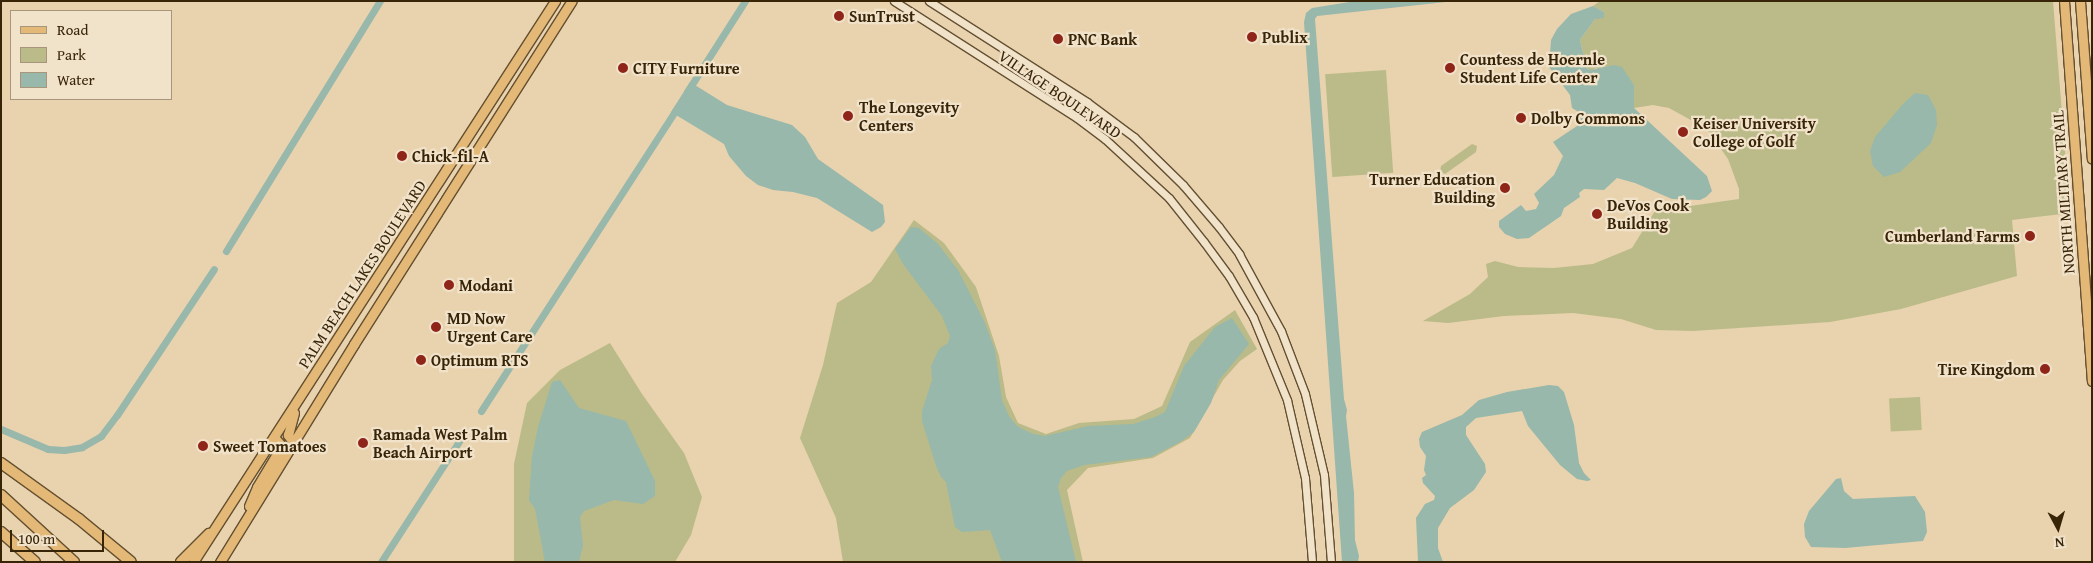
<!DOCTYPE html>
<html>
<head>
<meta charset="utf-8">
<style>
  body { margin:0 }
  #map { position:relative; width:2093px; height:563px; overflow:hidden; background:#e9d2ae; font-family:"Gentium Book Plus",serif }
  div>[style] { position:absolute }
  .green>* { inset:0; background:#babb88; transform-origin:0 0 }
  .water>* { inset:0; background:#97b8aa }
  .canal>* { height:7px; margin:-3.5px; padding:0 3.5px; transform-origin:3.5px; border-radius:3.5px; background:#97b8aa }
  .roads { filter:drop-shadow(1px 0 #645031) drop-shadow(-1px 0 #645031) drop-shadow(0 1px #645031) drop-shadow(0 -1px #645031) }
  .minor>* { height:7px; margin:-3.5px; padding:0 3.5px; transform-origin:3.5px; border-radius:3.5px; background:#f1e2ca }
  .major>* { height:9px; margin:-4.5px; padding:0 4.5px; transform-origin:4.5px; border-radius:4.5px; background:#e4b977 }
  .highway>* { height:10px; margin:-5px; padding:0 5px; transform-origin:5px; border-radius:5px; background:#e4b977 }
  .dots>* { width:14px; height:14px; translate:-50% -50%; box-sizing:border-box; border:2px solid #f1e2ca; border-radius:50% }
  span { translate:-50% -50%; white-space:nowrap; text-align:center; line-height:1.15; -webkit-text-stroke:4.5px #f1e2ca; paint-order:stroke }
  .poi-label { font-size:16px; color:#382407; font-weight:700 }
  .left { translate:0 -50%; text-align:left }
  .right { translate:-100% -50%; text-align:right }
  .street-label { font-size:16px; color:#382407 }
  .frame { position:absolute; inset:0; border:2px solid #382407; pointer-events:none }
  .legend { position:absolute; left:10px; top:10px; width:162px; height:90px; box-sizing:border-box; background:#f1e2ca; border:1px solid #a7967c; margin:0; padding:6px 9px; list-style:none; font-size:15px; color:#382407 }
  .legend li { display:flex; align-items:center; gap:10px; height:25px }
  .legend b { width:25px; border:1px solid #a7967c }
  .north { position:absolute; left:2033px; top:503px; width:50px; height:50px; -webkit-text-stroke:4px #f1e2ca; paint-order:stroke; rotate:174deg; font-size:14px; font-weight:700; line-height:20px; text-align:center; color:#382407 }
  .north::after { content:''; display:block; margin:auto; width:18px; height:22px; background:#382407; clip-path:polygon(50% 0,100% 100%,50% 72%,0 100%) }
  .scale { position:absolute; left:10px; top:530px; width:94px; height:22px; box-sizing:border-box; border:2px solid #382407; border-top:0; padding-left:6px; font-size:15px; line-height:18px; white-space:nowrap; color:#382407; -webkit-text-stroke:4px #f1e2ca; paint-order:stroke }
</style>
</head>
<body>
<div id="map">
  <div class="green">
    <div style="clip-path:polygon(1600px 1px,2053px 1px,2070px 213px,2012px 220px,2017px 276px,1901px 309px,1830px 322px,1693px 331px,1656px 330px,1621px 319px,1573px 313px,1504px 316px,1448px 323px,1423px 321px,1470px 294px,1488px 277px,1486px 264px,1495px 261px,1518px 267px,1554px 268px,1593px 264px,1632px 248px,1655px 211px,1739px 199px,1739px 189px,1728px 159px,1707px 129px,1669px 108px,1653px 105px,1634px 108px,1634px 85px,1596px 68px,1591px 71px,1587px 69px,1580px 40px,1595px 19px,1604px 12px,1593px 6px)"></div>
    <div style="left:1386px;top:70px;width:103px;height:61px;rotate:86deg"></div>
    <div style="clip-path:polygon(1472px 144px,1477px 146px,1476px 152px,1445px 174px,1440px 171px,1441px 166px)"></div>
    <div style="clip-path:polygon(914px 220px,944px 243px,976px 287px,999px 356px,1006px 397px,1018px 423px,1046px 434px,1079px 423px,1134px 419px,1162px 406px,1190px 342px,1235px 310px,1257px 349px,1240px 361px,1223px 380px,1190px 438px,1153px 458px,1088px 468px,1067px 490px,1083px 562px,843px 562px,836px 518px,800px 438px,823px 365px,837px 303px,871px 282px)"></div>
    <div style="clip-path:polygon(610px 343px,642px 394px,684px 453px,702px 497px,691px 535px,675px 562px,514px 562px,514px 464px,527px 403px,560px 370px)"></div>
    <div style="left:1920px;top:397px;width:33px;height:31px;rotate:87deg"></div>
  </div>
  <div class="water">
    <div style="clip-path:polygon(1356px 1px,1455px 1px,1317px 16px,1315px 19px,1344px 399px,1347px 410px,1346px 416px,1354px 493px,1355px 540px,1359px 556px,1358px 562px,1342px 562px,1304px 22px,1306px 13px,1312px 8px)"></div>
    <div style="clip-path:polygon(1593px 6px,1604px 12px,1604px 18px,1595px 19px,1580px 40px,1587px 69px,1591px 70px,1614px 65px,1622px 67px,1634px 85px,1634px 108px,1707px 176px,1712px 191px,1706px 197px,1700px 200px,1672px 199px,1635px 183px,1617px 178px,1604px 190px,1584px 189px,1579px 193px,1580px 197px,1564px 208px,1561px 216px,1529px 238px,1517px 239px,1505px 234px,1499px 227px,1499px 221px,1521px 205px,1526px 211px,1536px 209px,1539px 203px,1534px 194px,1554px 175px,1563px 156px,1553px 142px,1577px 126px,1579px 121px,1577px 111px,1572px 108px,1570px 95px,1549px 67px,1551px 40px,1557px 29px,1571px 14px)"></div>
    <div style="clip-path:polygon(690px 82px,727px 105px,792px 125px,805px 137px,818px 159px,883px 205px,885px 222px,881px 227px,872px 232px,817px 198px,793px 192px,773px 190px,758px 185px,746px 176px,729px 156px,724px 144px,671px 112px)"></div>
    <div style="clip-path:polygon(1915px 93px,1928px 95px,1936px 110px,1937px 125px,1931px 143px,1900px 172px,1884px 177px,1873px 166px,1870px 151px,1875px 137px,1903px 104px)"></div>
    <div style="clip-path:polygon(911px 227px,919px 228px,938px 244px,958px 270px,985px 323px,995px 350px,1002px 400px,1009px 416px,1017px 426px,1033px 434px,1045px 436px,1088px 426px,1133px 424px,1155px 417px,1165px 412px,1184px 366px,1215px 327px,1232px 318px,1249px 344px,1219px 380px,1211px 403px,1194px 432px,1180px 442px,1151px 457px,1084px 465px,1067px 471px,1061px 478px,1058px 487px,1076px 562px,1002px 562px,990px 530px,962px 532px,955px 527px,946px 482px,941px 477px,936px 466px,922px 421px,922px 411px,932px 380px,931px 366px,939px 349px,948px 343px,950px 336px,942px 316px,903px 264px,895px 249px)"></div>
    <div style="clip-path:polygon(560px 380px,579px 408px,626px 421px,655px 481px,655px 496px,643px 504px,614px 500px,584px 511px,580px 517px,583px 545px,579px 562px,545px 562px,535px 509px,529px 500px,532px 456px,538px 427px,552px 382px)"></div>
    <div style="clip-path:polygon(1549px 385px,1558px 386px,1564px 392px,1574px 425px,1579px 463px,1584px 473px,1591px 480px,1587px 481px,1577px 479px,1560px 465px,1528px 426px,1522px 411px,1476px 418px,1466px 427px,1466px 435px,1485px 464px,1486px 472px,1474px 490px,1450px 508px,1438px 528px,1438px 548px,1443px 562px,1418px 562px,1416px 518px,1425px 504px,1434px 500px,1435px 496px,1423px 483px,1422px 478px,1426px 475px,1424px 470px,1426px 456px,1420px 447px,1419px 439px,1422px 432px,1462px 415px,1479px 400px,1507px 392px)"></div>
    <div style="clip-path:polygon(1841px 478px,1844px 491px,1853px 499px,1915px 496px,1925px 512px,1927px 532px,1923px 541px,1845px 548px,1811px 547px,1805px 537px,1804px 524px,1809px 511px,1836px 479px)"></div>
  </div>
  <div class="canal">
    <div style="left:687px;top:92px;width:108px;rotate:-57.5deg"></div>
    <div style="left:226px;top:251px;width:294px;rotate:-58.4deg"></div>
    <div style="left:481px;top:411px;width:362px;rotate:-57.1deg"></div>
    <div style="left:1px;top:429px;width:51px;rotate:23.1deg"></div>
    <div style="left:48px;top:449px;width:16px;rotate:4deg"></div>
    <div style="left:64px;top:450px;width:18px;rotate:-9deg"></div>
    <div style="left:82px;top:447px;width:22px;rotate:-30deg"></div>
    <div style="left:101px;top:436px;width:26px;rotate:-53deg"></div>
    <div style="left:117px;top:415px;width:175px;rotate:-56.4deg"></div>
    <div style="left:381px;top:562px;width:149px;rotate:-57.1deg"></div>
  </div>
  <div class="roads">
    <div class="minor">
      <div style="left:894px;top:1px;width:217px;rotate:32.6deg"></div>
      <div style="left:1077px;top:118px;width:35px;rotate:37deg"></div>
      <div style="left:1105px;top:139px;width:87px;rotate:42.7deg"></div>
      <div style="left:1169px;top:198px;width:56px;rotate:51.5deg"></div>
      <div style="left:1204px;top:242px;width:42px;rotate:53.7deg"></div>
      <div style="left:1229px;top:276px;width:48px;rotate:59.7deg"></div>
      <div style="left:1253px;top:317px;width:90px;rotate:67.7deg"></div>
      <div style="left:1287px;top:400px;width:80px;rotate:77deg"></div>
      <div style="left:1305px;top:478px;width:84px;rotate:85.2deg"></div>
      <div style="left:929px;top:1px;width:188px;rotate:32.6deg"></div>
      <div style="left:1087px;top:102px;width:59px;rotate:36.7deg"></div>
      <div style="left:1134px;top:137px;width:69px;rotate:44.4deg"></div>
      <div style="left:1183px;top:185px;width:55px;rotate:49.4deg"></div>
      <div style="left:1219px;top:227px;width:34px;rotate:53deg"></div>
      <div style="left:1239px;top:254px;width:88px;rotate:61.4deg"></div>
      <div style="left:1281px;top:331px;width:67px;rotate:69.1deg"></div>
      <div style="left:1305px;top:394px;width:83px;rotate:76.8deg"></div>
      <div style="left:1324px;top:475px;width:87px;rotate:85.4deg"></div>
    </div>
    <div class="major">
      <div style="left:2064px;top:1px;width:381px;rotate:85.8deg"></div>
      <div style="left:2080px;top:1px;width:158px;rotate:85.7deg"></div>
      <div style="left:293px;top:442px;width:9px;rotate:-126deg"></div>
      <div style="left:288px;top:435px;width:23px;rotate:-75deg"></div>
      <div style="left:249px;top:506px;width:21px;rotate:-67deg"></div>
      <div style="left:257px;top:487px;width:41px;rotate:-59deg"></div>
      <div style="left:278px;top:452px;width:8px;rotate:-76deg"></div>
      <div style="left:280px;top:444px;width:9px;rotate:-131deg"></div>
      <div style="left:193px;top:562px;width:668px;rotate:-57.17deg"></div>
      <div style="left:220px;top:562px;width:256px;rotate:-58.4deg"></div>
      <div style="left:354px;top:344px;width:406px;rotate:-57.6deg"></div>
    </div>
    <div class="highway">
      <div style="left:1px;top:463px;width:96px;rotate:35.7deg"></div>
      <div style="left:79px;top:519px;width:67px;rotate:39.6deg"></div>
      <div style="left:1px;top:495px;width:99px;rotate:42.5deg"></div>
      <div style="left:1px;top:532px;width:45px;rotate:41.4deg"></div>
      <div style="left:181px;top:562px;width:40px;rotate:-45deg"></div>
    </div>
  </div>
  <div class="dots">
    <div style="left:839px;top:16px;background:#8f2418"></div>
    <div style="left:1252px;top:37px;background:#8f2418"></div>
    <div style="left:1058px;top:39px;background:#8f2418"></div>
    <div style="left:623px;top:68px;background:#8f2418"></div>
    <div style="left:1450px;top:68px;background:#8f2418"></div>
    <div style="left:848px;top:116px;background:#8f2418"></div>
    <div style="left:1521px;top:118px;background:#8f2418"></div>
    <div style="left:1683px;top:132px;background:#8f2418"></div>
    <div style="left:402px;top:156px;background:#8f2418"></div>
    <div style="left:1505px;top:188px;background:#8f2418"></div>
    <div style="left:1597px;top:214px;background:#8f2418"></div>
    <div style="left:2030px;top:236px;background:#8f2418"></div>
    <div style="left:449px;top:285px;background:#8f2418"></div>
    <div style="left:436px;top:327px;background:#8f2418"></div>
    <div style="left:421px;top:360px;background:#8f2418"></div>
    <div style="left:2045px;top:369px;background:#8f2418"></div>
    <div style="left:363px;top:443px;background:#8f2418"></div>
    <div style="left:203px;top:446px;background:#8f2418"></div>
  </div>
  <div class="poi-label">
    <span class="left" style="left:849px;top:16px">SunTrust</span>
    <span class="left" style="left:1262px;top:37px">Publix</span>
    <span class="left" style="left:1068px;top:39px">PNC Bank</span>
    <span class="left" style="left:1460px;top:68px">Countess de Hoernle<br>Student Life Center</span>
    <span class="left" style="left:633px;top:68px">CITY Furniture</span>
    <span class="left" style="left:859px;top:116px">The Longevity<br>Centers</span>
    <span class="left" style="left:1531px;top:118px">Dolby Commons</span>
    <span class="left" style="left:1693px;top:132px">Keiser University<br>College of Golf</span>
    <span class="left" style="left:412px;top:156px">Chick-fil-A</span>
    <span class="right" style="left:1495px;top:188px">Turner Education<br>Building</span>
    <span class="left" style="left:1607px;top:214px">DeVos Cook<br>Building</span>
    <span class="right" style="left:2020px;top:236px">Cumberland Farms</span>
    <span class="left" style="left:459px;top:285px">Modani</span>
    <span class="left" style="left:447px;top:327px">MD Now<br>Urgent Care</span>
    <span class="left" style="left:431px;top:360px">Optimum RTS</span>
    <span class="right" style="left:2035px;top:369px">Tire Kingdom</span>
    <span class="left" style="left:373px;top:443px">Ramada West Palm<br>Beach Airport</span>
    <span class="left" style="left:213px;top:446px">Sweet Tomatoes</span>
  </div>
  <div class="street-label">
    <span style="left:1060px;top:94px;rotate:34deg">VILLAGE BOULEVARD</span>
    <span style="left:2063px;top:192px;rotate:-94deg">NORTH MILITARY TRAIL</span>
    <span style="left:362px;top:274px;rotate:-57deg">PALM BEACH LAKES BOULEVARD</span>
  </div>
  <div class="frame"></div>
  <ul class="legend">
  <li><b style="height:6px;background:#e4b977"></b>Road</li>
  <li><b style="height:14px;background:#babb88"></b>Park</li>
  <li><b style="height:14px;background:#97b8aa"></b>Water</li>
  </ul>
  <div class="north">N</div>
  <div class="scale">100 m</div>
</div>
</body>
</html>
